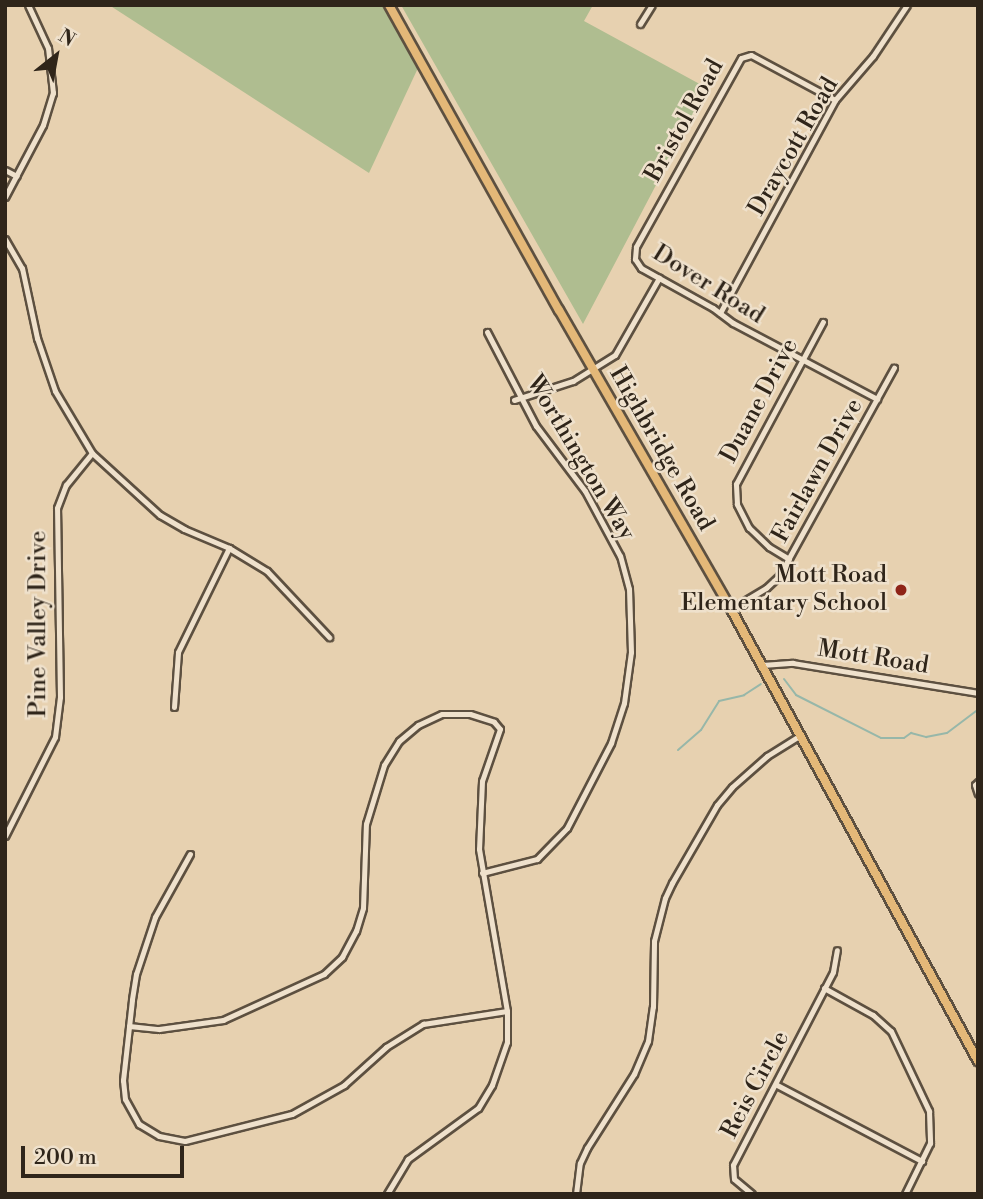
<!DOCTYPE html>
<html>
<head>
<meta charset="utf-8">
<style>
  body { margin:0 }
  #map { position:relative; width:983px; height:1199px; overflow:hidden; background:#e7d1b0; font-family:"Libre Bodoni",serif }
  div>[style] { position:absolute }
  .green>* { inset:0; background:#afbd90 }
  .stream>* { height:2px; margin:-1px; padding:0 1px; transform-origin:1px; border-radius:1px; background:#97b7a9 }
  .roads { filter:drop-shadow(2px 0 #5d5040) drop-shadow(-2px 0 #5d5040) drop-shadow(0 2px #5d5040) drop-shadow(0 -2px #5d5040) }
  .minor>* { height:5px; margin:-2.5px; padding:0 2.5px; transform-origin:2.5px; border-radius:2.5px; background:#efe1cc }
  .highway>* { height:8px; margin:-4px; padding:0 4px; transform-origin:4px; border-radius:4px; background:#e4b878 }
  .dots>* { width:19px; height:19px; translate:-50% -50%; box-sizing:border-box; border:4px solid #efe1cc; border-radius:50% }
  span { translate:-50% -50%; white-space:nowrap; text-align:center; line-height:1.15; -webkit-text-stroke:5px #efe1cc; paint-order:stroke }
  .street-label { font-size:24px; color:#2f251a }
  .poi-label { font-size:24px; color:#2f251a }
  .right { translate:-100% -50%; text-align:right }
  .frame { position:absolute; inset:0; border:7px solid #2f251a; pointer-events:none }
  .north { position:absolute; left:21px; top:21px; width:70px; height:70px; -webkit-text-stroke:5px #efe1cc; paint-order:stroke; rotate:31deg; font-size:19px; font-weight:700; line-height:28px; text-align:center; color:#2f251a }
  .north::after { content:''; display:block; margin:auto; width:24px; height:32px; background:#2f251a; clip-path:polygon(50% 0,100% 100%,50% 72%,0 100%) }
  .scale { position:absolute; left:21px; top:1146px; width:163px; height:32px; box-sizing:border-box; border:4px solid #2f251a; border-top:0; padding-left:9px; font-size:21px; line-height:24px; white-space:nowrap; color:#2f251a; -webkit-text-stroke:5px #efe1cc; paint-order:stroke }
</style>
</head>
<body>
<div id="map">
  <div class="green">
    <div style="clip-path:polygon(109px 5px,384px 5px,418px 68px,369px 173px)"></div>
    <div style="clip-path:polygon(401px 5px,593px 5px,584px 21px,707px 88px,583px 324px)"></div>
  </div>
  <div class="stream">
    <div style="left:784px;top:679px;width:20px;rotate:53deg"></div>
    <div style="left:796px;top:695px;width:95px;rotate:26.8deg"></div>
    <div style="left:881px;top:738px;width:23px"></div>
    <div style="left:904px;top:738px;width:9px;rotate:-36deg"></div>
    <div style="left:911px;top:733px;width:16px;rotate:15deg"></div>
    <div style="left:926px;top:737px;width:21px;rotate:-11deg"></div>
    <div style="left:947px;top:733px;width:39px;rotate:-37deg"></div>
    <div style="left:678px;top:750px;width:30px;rotate:-41deg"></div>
    <div style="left:701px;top:730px;width:34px;rotate:-58deg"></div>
    <div style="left:719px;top:701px;width:26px;rotate:-13deg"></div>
    <div style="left:744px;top:695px;width:20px;rotate:-33deg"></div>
  </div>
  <div class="roads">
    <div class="minor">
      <div style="left:640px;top:24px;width:22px;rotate:-58deg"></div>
      <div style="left:835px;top:100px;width:95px;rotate:-151.8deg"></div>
      <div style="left:751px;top:55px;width:10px;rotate:163deg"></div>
      <div style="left:741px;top:58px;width:216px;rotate:119.1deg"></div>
      <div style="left:636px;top:247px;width:12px;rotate:95deg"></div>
      <div style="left:635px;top:259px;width:11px;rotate:56deg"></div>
      <div style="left:641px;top:268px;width:82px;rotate:29.1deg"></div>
      <div style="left:713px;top:308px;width:25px;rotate:37deg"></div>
      <div style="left:733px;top:323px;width:163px;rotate:27.8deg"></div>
      <div style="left:5px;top:170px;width:13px;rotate:27deg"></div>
      <div style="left:5px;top:197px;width:81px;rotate:-62.2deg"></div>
      <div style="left:43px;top:125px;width:34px;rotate:-73deg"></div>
      <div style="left:53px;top:93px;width:45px;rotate:-96.3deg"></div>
      <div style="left:48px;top:48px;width:47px;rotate:-114.9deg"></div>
      <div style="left:5px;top:239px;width:34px;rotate:60deg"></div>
      <div style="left:22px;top:268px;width:72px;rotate:77.9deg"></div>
      <div style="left:37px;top:338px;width:56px;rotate:71.2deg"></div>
      <div style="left:55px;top:391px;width:72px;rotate:59.2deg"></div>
      <div style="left:92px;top:453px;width:92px;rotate:42.4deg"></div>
      <div style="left:160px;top:515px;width:28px;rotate:30deg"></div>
      <div style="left:184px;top:529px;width:49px;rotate:22.9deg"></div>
      <div style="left:229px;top:548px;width:44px;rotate:31.2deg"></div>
      <div style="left:267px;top:571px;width:91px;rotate:46.8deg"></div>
      <div style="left:720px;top:313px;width:242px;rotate:-61.6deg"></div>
      <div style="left:835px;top:100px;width:58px;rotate:-49.2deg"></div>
      <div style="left:873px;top:56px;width:61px;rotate:-56.3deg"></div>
      <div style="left:514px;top:400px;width:62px;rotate:-17.9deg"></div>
      <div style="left:573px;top:381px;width:49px;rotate:-31.8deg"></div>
      <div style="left:615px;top:355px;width:89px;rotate:-60.3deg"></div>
      <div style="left:789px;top:559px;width:23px;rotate:-149deg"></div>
      <div style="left:769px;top:547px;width:28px;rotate:-136deg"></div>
      <div style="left:749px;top:528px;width:27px;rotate:-117deg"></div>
      <div style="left:737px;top:504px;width:20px;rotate:-93deg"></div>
      <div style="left:736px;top:484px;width:184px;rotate:-61.8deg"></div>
      <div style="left:731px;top:609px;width:41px;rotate:-31deg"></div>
      <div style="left:766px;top:588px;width:18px;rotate:-43deg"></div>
      <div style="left:779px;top:576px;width:238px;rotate:-61.1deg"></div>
      <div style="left:762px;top:665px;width:31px;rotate:-4deg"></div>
      <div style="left:793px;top:663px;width:187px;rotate:9.2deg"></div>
      <div style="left:174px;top:707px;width:55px;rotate:-85.8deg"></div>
      <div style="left:178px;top:652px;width:116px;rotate:-63.9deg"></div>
      <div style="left:978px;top:782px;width:4px;rotate:135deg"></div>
      <div style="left:975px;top:785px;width:9px;rotate:72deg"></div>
      <div style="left:5px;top:836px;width:111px;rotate:-63.2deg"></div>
      <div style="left:55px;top:737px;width:40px;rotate:-82.9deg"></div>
      <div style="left:60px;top:697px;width:189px;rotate:-90.9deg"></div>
      <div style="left:57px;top:508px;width:25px;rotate:-69deg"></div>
      <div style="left:66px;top:485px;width:41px;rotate:-50.9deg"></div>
      <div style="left:190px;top:854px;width:72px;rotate:119.1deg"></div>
      <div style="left:155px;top:917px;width:60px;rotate:108.4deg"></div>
      <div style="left:136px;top:974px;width:26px;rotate:99deg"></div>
      <div style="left:132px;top:1000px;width:81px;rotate:96.4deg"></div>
      <div style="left:123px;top:1080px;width:19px;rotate:84deg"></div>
      <div style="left:125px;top:1099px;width:29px;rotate:61deg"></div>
      <div style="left:139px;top:1124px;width:23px;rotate:31deg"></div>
      <div style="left:159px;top:1136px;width:26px;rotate:11deg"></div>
      <div style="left:185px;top:1141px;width:110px;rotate:-14.2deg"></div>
      <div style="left:292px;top:1114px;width:60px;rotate:-29.1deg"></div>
      <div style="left:344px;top:1085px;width:57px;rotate:-42.1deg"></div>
      <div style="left:386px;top:1047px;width:44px;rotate:-31.9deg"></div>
      <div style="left:423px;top:1024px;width:85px;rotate:-8.8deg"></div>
      <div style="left:482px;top:873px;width:57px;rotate:-14.3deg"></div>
      <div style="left:537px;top:859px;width:43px;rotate:-45.9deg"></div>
      <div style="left:567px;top:828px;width:96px;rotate:-62.6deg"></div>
      <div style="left:611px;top:743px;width:42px;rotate:-72deg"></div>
      <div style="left:624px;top:703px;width:51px;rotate:-82.2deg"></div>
      <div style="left:631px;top:652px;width:63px;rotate:-91.8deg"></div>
      <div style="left:629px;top:589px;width:34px;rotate:-105deg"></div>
      <div style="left:620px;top:556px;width:74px;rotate:-118.3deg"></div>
      <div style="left:585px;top:491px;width:81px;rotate:-127deg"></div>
      <div style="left:536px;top:426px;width:106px;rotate:-117.5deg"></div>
      <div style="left:824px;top:988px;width:56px;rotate:28.9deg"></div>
      <div style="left:873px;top:1015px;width:24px;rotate:42deg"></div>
      <div style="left:891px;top:1031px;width:89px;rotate:64.6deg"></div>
      <div style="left:929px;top:1111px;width:32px;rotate:88deg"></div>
      <div style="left:930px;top:1143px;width:57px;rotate:116.1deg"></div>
      <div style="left:129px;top:1026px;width:30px;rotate:6deg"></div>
      <div style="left:159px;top:1029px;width:65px;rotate:-8deg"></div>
      <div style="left:223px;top:1020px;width:111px;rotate:-24.5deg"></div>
      <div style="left:324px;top:974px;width:25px;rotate:-43deg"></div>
      <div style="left:342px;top:957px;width:30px;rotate:-62deg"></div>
      <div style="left:356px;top:931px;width:24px;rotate:-73deg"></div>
      <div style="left:363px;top:908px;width:84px;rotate:-88deg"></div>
      <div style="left:366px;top:824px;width:62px;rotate:-73deg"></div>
      <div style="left:384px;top:765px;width:28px;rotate:-58deg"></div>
      <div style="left:399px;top:741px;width:25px;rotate:-40deg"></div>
      <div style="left:418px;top:725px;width:26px;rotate:-25deg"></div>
      <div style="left:442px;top:714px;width:28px"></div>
      <div style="left:470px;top:714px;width:25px;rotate:18deg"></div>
      <div style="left:494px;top:722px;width:9px;rotate:49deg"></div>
      <div style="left:500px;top:729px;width:55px;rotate:109.1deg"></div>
      <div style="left:482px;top:781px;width:68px;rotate:92.5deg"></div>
      <div style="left:479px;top:849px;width:164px;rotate:80.2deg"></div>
      <div style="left:507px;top:1011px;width:31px;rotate:90deg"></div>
      <div style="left:507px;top:1042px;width:46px;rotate:109.2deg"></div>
      <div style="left:492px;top:1085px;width:27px;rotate:121deg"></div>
      <div style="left:478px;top:1108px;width:87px;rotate:143.9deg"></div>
      <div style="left:408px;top:1159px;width:41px;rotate:121deg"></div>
      <div style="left:777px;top:1085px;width:164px;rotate:27.7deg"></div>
      <div style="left:576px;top:1194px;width:31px;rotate:-83deg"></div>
      <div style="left:580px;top:1163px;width:17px;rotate:-65deg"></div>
      <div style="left:587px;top:1148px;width:88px;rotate:-57.6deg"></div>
      <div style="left:634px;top:1074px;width:36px;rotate:-67deg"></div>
      <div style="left:648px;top:1041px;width:34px;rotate:-82deg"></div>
      <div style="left:653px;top:1007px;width:66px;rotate:-89.1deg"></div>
      <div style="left:654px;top:941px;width:44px;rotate:-75.7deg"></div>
      <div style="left:665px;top:898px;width:17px;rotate:-65deg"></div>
      <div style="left:672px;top:883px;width:90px;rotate:-60deg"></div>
      <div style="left:717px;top:805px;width:23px;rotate:-50deg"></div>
      <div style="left:732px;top:787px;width:47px;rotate:-41.5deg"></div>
      <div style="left:767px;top:756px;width:39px;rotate:-32deg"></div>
      <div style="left:752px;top:1194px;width:23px;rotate:-140deg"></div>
      <div style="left:734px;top:1179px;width:14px;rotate:-94deg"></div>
      <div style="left:733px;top:1165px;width:217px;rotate:-62.6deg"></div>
      <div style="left:833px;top:972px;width:22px;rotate:-80deg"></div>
    </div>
    <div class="highway">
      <div style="left:389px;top:5px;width:349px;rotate:60.9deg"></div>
      <div style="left:559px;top:310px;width:345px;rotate:60.1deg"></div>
      <div style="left:731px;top:609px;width:515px;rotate:61.35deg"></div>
    </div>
  </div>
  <div class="dots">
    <div style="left:901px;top:590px;background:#8f2418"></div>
  </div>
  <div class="street-label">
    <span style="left:685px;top:121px;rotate:-61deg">Bristol Road</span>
    <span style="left:794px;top:147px;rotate:-60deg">Draycott Road</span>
    <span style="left:708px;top:285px;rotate:32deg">Dover Road</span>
    <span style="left:760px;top:401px;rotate:-62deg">Duane Drive</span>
    <span style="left:661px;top:449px;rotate:60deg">Highbridge Road</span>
    <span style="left:580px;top:458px;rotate:59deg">Worthington Way</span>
    <span style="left:818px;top:471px;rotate:-61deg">Fairlawn Drive</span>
    <span style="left:39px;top:624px;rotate:-90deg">Pine Valley Drive</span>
    <span style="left:873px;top:658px;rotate:9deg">Mott Road</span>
    <span style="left:756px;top:1085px;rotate:-62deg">Reis Circle</span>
  </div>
  <div class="poi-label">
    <span class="right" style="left:887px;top:590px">Mott Road<br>Elementary School</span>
  </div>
  <div class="frame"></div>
  <div class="north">N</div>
  <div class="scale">200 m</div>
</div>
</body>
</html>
